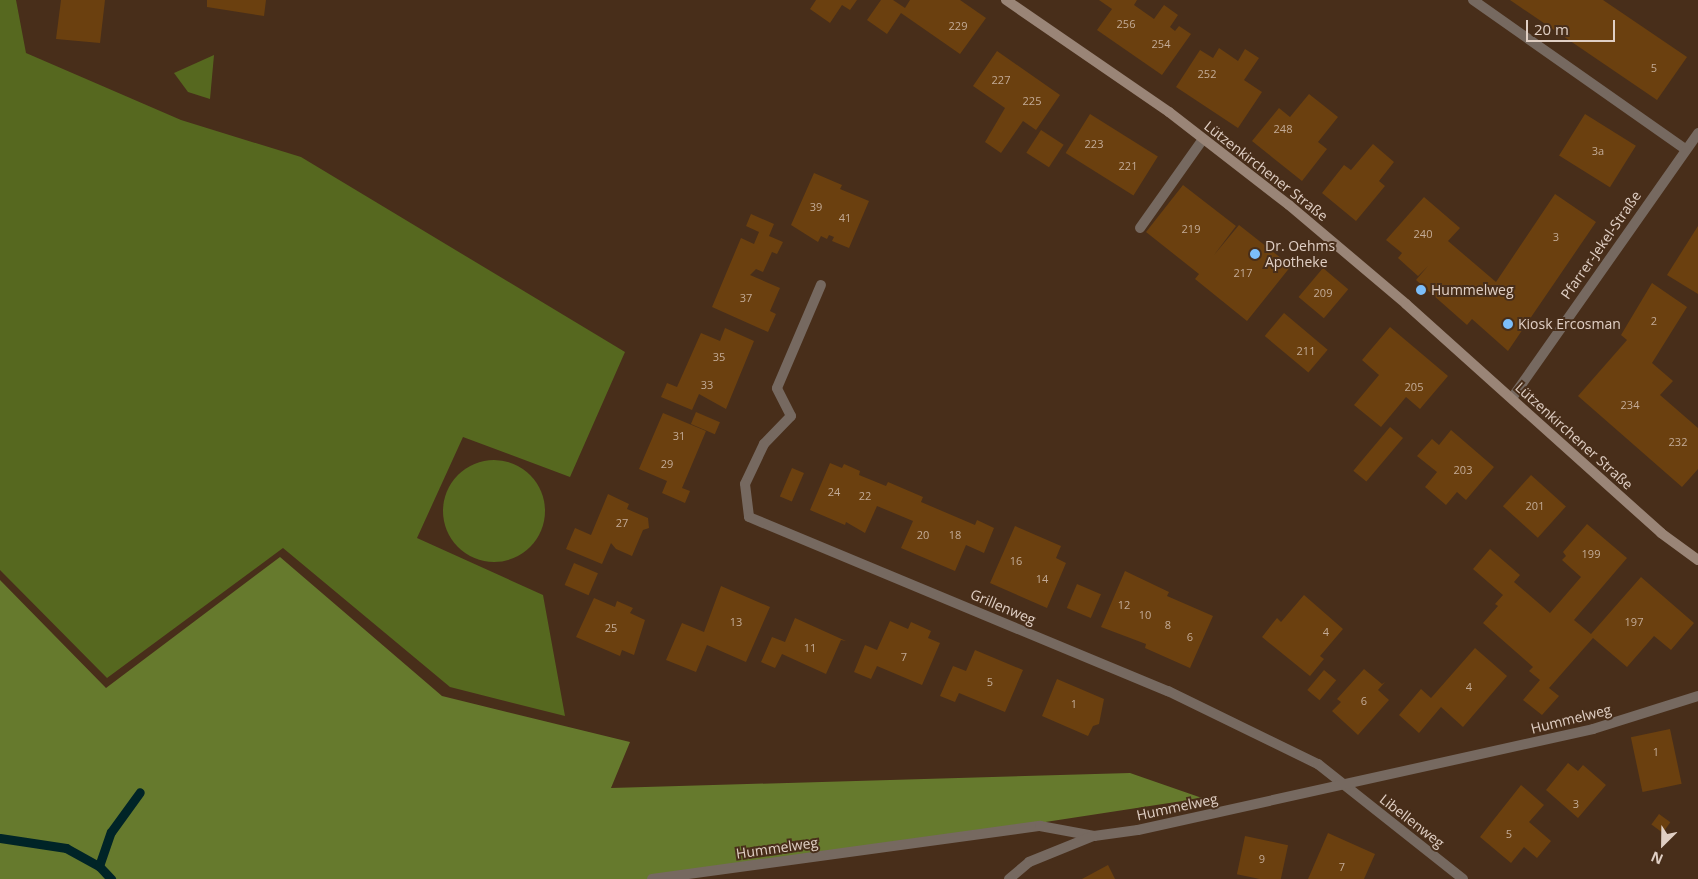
<!DOCTYPE html>
<html>
<head>
<meta charset="utf-8">
<style>
  body { margin:0 }
  #map { position:relative; width:1698px; height:879px; overflow:hidden; background:#482e1a; font-family:"Open Sans",sans-serif }
  div>[style] { position:absolute }
  .green>* { inset:0; background:#56681f }
  .round { border-radius:50% }
  .forest>* { inset:0; background:#667a2d }
  .stream>* { height:9px; margin:-4.5px; padding:0 4.5px; transform-origin:4.5px; border-radius:4.5px; background:#002427 }
  .building>* { inset:0; background:#6b400f; transform-origin:0 0 }
  .lane>* { height:10px; margin:-5px; padding:0 5px; transform-origin:5px; border-radius:5px; background:#766960 }
  .street>* { height:10px; margin:-5px; padding:0 5px; transform-origin:5px; border-radius:5px; background:#766960 }
  .secondary>* { height:10px; margin:-5px; padding:0 5px; transform-origin:5px; border-radius:5px; background:#9a8577 }
  .dots>* { width:14px; height:14px; translate:-50% -50%; box-sizing:border-box; border:2px solid #482e1a; border-radius:50% }
  span { translate:-50% -50%; white-space:nowrap; text-align:center; line-height:1.15; -webkit-text-stroke:4px #482e1a; paint-order:stroke }
  .number-label { font-size:11px; color:#c3ab97 }
  .number-label span { -webkit-text-stroke-width:0 }
  .street-label { font-size:14px; color:#e0cfc4 }
  .poi-label { font-size:14px; color:#e0cfc4 }
  .left { translate:0 -50%; text-align:left }
  .north { position:absolute; left:1638px; top:819px; width:50px; height:50px; -webkit-text-stroke:4px #482e1a; paint-order:stroke; rotate:203deg; font-size:14px; font-weight:700; line-height:20px; text-align:center; color:#e0cfc4 }
  .north::after { content:''; display:block; margin:auto; width:18px; height:22px; background:#e0cfc4; clip-path:polygon(50% 0,100% 100%,50% 72%,0 100%) }
  .scale { position:absolute; left:1526px; top:20px; width:89px; height:22px; box-sizing:border-box; border:2px solid #e0cfc4; border-top:0; padding-left:6px; font-size:15px; line-height:18px; white-space:nowrap; color:#e0cfc4; -webkit-text-stroke:4px #482e1a; paint-order:stroke }
</style>
</head>
<body>
<div id="map">
  <div class="green">
    <div style="clip-path:polygon(0 0,16px 0,26px 53px,181px 120px,301px 157px,625px 352px,570px 477px,463px 437px,417px 538px,543px 595px,565px 716px,450px 687px,283px 548px,107px 678px,0 570px)"></div>
    <div style="clip-path:polygon(214px 55px,210px 99px,188px 92px,174px 73px)"></div>
    <div class="round" style="left:443px;top:460px;width:102px;height:102px"></div>
  </div>
  <div class="forest">
    <div style="clip-path:polygon(280px 557px,442px 696px,630px 742px,611px 788px,1130px 773px,1202px 798px,675px 879px,0 879px,0 580px,106px 688px)"></div>
  </div>
  <div class="stream">
    <div style="left:0;top:838px;width:67px;rotate:8.6deg"></div>
    <div style="left:66px;top:848px;width:38px;rotate:29deg"></div>
    <div style="left:99px;top:866px;width:18px;rotate:47deg"></div>
    <div style="left:99px;top:866px;width:36px;rotate:-71deg"></div>
    <div style="left:111px;top:832px;width:49px;rotate:-54.1deg"></div>
  </div>
  <div class="building">
    <div style="clip-path:polygon(61px 0,105px 0,100px 43px,56px 39px)"></div>
    <div style="clip-path:polygon(207px 0,266px 0,264px 16px,207px 7px)"></div>
    <div style="clip-path:polygon(816px 0,857px 0,850px 10px,842px 5px,830px 23px,810px 9px)"></div>
    <div style="clip-path:polygon(881px 0,893px 0,905px 8px,910px 0,960px 0,986px 18px,960px 54px,901px 13px,887px 34px,867px 20px)"></div>
    <div style="clip-path:polygon(1099px 0,1137px 0,1134px 5px,1154px 19px,1164px 5px,1178px 15px,1170px 27px,1175px 31px,1179px 26px,1191px 34px,1162px 75px,1097px 30px,1112px 9px)"></div>
    <div style="clip-path:polygon(1510px 0,1603px 0,1687px 57px,1657px 100px)"></div>
    <div style="clip-path:polygon(1219px 48px,1238px 61px,1245px 49px,1259px 58px,1244px 80px,1262px 92px,1238px 128px,1176px 87px,1200px 50px,1213px 58px)"></div>
    <div style="clip-path:polygon(997px 51px,1060px 95px,1036px 130px,1023px 121px,1001px 153px,985px 142px,1005px 108px,973px 86px)"></div>
    <div style="clip-path:polygon(1309px 94px,1338px 117px,1318px 142px,1327px 149px,1302px 181px,1252px 141px,1279px 108px,1290px 117px)"></div>
    <div style="left:1090px;top:114px;width:80px;height:46px;rotate:32deg"></div>
    <div style="left:1585px;top:114px;width:60px;height:49px;rotate:32deg"></div>
    <div style="left:1041px;top:130px;width:27px;height:27px;rotate:33deg"></div>
    <div style="clip-path:polygon(1373px 144px,1394px 162px,1379px 181px,1385px 186px,1356px 221px,1322px 193px,1344px 165px,1351px 170px)"></div>
    <div style="clip-path:polygon(814px 173px,842px 185px,840px 189px,869px 201px,849px 248px,832px 241px,834px 237px,829px 235px,827px 239px,821px 236px,818px 242px,791px 225px)"></div>
    <div style="clip-path:polygon(1183px 185px,1236px 226px,1214px 255px,1239px 225px,1291px 266px,1247px 321px,1195px 279px,1199px 274px,1146px 232px)"></div>
    <div style="clip-path:polygon(1555px 194px,1596px 222px,1508px 351px,1472px 319px,1467px 325px,1416px 280px,1428px 266px,1418px 276px,1398px 258px,1402px 253px,1386px 240px,1424px 197px,1460px 228px,1448px 241px,1496px 282px)"></div>
    <div style="clip-path:polygon(751px 214px,774px 224px,769px 236px,783px 242px,777px 254px,772px 252px,763px 272px,756px 269px,750px 275px,780px 288px,770px 311px,776px 314px,768px 332px,712px 307px,741px 238px,754px 244px,759px 232px,746px 226px)"></div>
    <div style="clip-path:polygon(1698px 226px,1698px 294px,1667px 275px)"></div>
    <div style="left:1323px;top:268px;width:33px;height:38px;rotate:40deg"></div>
    <div style="clip-path:polygon(1652px 283px,1687px 307px,1652px 363px,1673px 381px,1660px 395px,1698px 428px,1698px 469px,1682px 487px,1578px 396px,1627px 340px,1621px 335px)"></div>
    <div style="left:1284px;top:313px;width:57px;height:30px;rotate:40deg"></div>
    <div style="clip-path:polygon(1390px 327px,1448px 376px,1420px 409px,1406px 397px,1381px 427px,1354px 405px,1379px 375px,1362px 360px)"></div>
    <div style="clip-path:polygon(725px 328px,754px 341px,726px 409px,699px 394px,692px 410px,661px 397px,667px 383px,677px 387px,701px 333px,720px 341px)"></div>
    <div style="left:696px;top:412px;width:26px;height:13px;rotate:23deg"></div>
    <div style="clip-path:polygon(663px 413px,706px 431px,682px 488px,690px 491px,685px 503px,662px 493px,667px 481px,639px 469px)"></div>
    <div style="left:1390px;top:427px;width:17px;height:57px;rotate:40deg"></div>
    <div style="clip-path:polygon(1451px 430px,1494px 467px,1466px 500px,1457px 492px,1446px 505px,1425px 487px,1437px 472px,1417px 456px,1432px 439px,1439px 445px)"></div>
    <div style="clip-path:polygon(830px 463px,842px 468px,844px 464px,860px 471px,859px 475px,886px 486px,888px 482px,923px 497px,921px 502px,975px 525px,977px 520px,994px 528px,984px 553px,966px 545px,955px 571px,901px 548px,913px 521px,877px 506px,865px 533px,846px 522px,845px 525px,810px 510px)"></div>
    <div style="left:792px;top:468px;width:13px;height:31px;rotate:23deg"></div>
    <div style="left:1531px;top:475px;width:47px;height:42px;rotate:42deg"></div>
    <div style="clip-path:polygon(608px 494px,629px 504px,627px 509px,648px 518px,649px 528px,643px 530px,632px 556px,616px 549px,611px 543px,602px 564px,566px 549px,575px 528px,591px 535px)"></div>
    <div style="clip-path:polygon(1587px 524px,1627px 558px,1574px 620px,1591px 634px,1641px 577px,1694px 623px,1671px 650px,1654px 636px,1627px 667px,1593px 638px,1549px 688px,1559px 696px,1542px 715px,1523px 700px,1540px 680px,1529px 671px,1533px 667px,1483px 623px,1498px 606px,1495px 604px,1503px 595px,1473px 569px,1490px 549px,1520px 575px,1514px 582px,1550px 613px,1581px 577px,1562px 560px,1566px 556px,1563px 552px)"></div>
    <div style="clip-path:polygon(1015px 526px,1061px 546px,1056px 558px,1066px 563px,1047px 608px,990px 583px)"></div>
    <div style="left:574px;top:563px;width:26px;height:24px;rotate:23deg"></div>
    <div style="clip-path:polygon(1125px 571px,1169px 592px,1167px 596px,1213px 616px,1190px 668px,1145px 648px,1146px 644px,1101px 627px)"></div>
    <div style="left:1077px;top:584px;width:26px;height:26px;rotate:23deg"></div>
    <div style="clip-path:polygon(721px 586px,770px 607px,746px 662px,707px 645px,696px 672px,666px 660px,682px 623px,704px 632px)"></div>
    <div style="clip-path:polygon(1304px 595px,1343px 629px,1320px 656px,1324px 659px,1310px 676px,1262px 637px,1277px 618px,1281px 622px)"></div>
    <div style="clip-path:polygon(594px 598px,615px 607px,617px 601px,633px 608px,630px 613px,645px 620px,634px 655px,622px 650px,620px 656px,576px 637px)"></div>
    <div style="clip-path:polygon(795px 618px,846px 641px,841px 640px,826px 674px,782px 654px,775px 668px,761px 662px,772px 637px,785px 642px)"></div>
    <div style="clip-path:polygon(890px 621px,908px 629px,911px 622px,931px 631px,928px 638px,940px 643px,922px 685px,877px 666px,871px 679px,854px 672px,865px 645px,877px 650px)"></div>
    <div style="clip-path:polygon(1475px 648px,1507px 676px,1463px 727px,1441px 707px,1419px 733px,1399px 715px,1421px 689px,1431px 698px)"></div>
    <div style="clip-path:polygon(975px 650px,1023px 670px,1005px 712px,959px 693px,955px 702px,940px 696px,953px 666px,966px 671px)"></div>
    <div style="clip-path:polygon(1364px 669px,1382px 684px,1385px 682px,1378px 690px,1389px 700px,1358px 735px,1332px 711px,1341px 702px,1337px 699px)"></div>
    <div style="left:1324px;top:670px;width:16px;height:26px;rotate:40deg"></div>
    <div style="clip-path:polygon(1057px 679px,1104px 699px,1099px 724px,1093px 726px,1088px 736px,1042px 716px)"></div>
    <div style="left:1670px;top:729px;width:56px;height:40px;rotate:78deg"></div>
    <div style="clip-path:polygon(1568px 763px,1578px 771px,1583px 765px,1606px 785px,1578px 818px,1546px 790px)"></div>
    <div style="clip-path:polygon(1521px 785px,1544px 805px,1529px 822px,1551px 841px,1537px 858px,1524px 847px,1511px 863px,1480px 837px)"></div>
    <div style="left:1659px;top:814px;width:14px;height:13px;rotate:36deg"></div>
    <div style="clip-path:polygon(1328px 833px,1375px 854px,1364px 879px,1308px 879px)"></div>
    <div style="left:1245px;top:836px;width:44px;height:39px;rotate:12deg"></div>
    <div style="clip-path:polygon(1108px 865px,1115px 879px,1082px 879px)"></div>
  </div>
  <div class="lane">
    <div style="left:1473px;top:0;width:259px;rotate:35.1deg"></div>
    <div style="left:1140px;top:228px;width:109px;rotate:-54.7deg"></div>
    <div style="left:791px;top:416px;width:31px;rotate:-117deg"></div>
    <div style="left:777px;top:388px;width:112px;rotate:-66.9deg"></div>
  </div>
  <div class="street">
    <div style="left:1512px;top:398px;width:324px;rotate:-54.9deg"></div>
    <div style="left:791px;top:416px;width:39px;rotate:134deg"></div>
    <div style="left:764px;top:444px;width:44px;rotate:115.4deg"></div>
    <div style="left:745px;top:484px;width:33px;rotate:83deg"></div>
    <div style="left:749px;top:517px;width:454px;rotate:22.6deg"></div>
    <div style="left:1168px;top:691px;width:167px;rotate:26deg"></div>
    <div style="left:1318px;top:764px;width:185px;rotate:38.4deg"></div>
    <div style="left:652px;top:879px;width:392px;rotate:-7.8deg"></div>
    <div style="left:1040px;top:826px;width:55px;rotate:10.5deg"></div>
    <div style="left:1094px;top:836px;width:44px;rotate:-7.8deg"></div>
    <div style="left:1138px;top:830px;width:466px;rotate:-12.5deg"></div>
    <div style="left:1593px;top:729px;width:110px;rotate:-17.4deg"></div>
    <div style="left:1009px;top:879px;width:26px;rotate:-40deg"></div>
    <div style="left:1029px;top:862px;width:69px;rotate:-22.1deg"></div>
  </div>
  <div class="secondary">
    <div style="left:1006px;top:0;width:198px;rotate:34.5deg"></div>
    <div style="left:1169px;top:112px;width:152px;rotate:37.8deg"></div>
    <div style="left:1289px;top:205px;width:153px;rotate:40.2deg"></div>
    <div style="left:1406px;top:304px;width:343px;rotate:41.9deg"></div>
    <div style="left:1661px;top:533px;width:46px;rotate:36.1deg"></div>
  </div>
  <div class="dots">
    <div style="left:1255px;top:254px;background:#7cbef9"></div>
    <div style="left:1421px;top:290px;background:#7cbef9"></div>
    <div style="left:1508px;top:324px;background:#7cbef9"></div>
  </div>
  <div class="number-label">
    <span style="left:1126px;top:24px">256</span>
    <span style="left:958px;top:26px">229</span>
    <span style="left:1161px;top:44px">254</span>
    <span style="left:1654px;top:68px">5</span>
    <span style="left:1207px;top:74px">252</span>
    <span style="left:1001px;top:80px">227</span>
    <span style="left:1032px;top:101px">225</span>
    <span style="left:1283px;top:129px">248</span>
    <span style="left:1094px;top:144px">223</span>
    <span style="left:1598px;top:151px">3a</span>
    <span style="left:1128px;top:166px">221</span>
    <span style="left:816px;top:207px">39</span>
    <span style="left:845px;top:218px">41</span>
    <span style="left:1191px;top:229px">219</span>
    <span style="left:1423px;top:234px">240</span>
    <span style="left:1556px;top:237px">3</span>
    <span style="left:1243px;top:273px">217</span>
    <span style="left:1323px;top:293px">209</span>
    <span style="left:746px;top:298px">37</span>
    <span style="left:1654px;top:321px">2</span>
    <span style="left:1306px;top:351px">211</span>
    <span style="left:719px;top:357px">35</span>
    <span style="left:707px;top:385px">33</span>
    <span style="left:1414px;top:387px">205</span>
    <span style="left:1630px;top:405px">234</span>
    <span style="left:679px;top:436px">31</span>
    <span style="left:1678px;top:442px">232</span>
    <span style="left:667px;top:464px">29</span>
    <span style="left:1463px;top:470px">203</span>
    <span style="left:834px;top:492px">24</span>
    <span style="left:865px;top:496px">22</span>
    <span style="left:1535px;top:506px">201</span>
    <span style="left:622px;top:523px">27</span>
    <span style="left:923px;top:535px">20</span>
    <span style="left:955px;top:535px">18</span>
    <span style="left:1591px;top:554px">199</span>
    <span style="left:1016px;top:561px">16</span>
    <span style="left:1042px;top:579px">14</span>
    <span style="left:1124px;top:605px">12</span>
    <span style="left:1145px;top:615px">10</span>
    <span style="left:736px;top:622px">13</span>
    <span style="left:1634px;top:622px">197</span>
    <span style="left:1168px;top:625px">8</span>
    <span style="left:611px;top:628px">25</span>
    <span style="left:1326px;top:632px">4</span>
    <span style="left:1190px;top:637px">6</span>
    <span style="left:810px;top:648px">11</span>
    <span style="left:904px;top:657px">7</span>
    <span style="left:990px;top:682px">5</span>
    <span style="left:1469px;top:687px">4</span>
    <span style="left:1364px;top:701px">6</span>
    <span style="left:1074px;top:704px">1</span>
    <span style="left:1656px;top:752px">1</span>
    <span style="left:1576px;top:804px">3</span>
    <span style="left:1509px;top:834px">5</span>
    <span style="left:1262px;top:859px">9</span>
    <span style="left:1342px;top:867px">7</span>
  </div>
  <div class="street-label">
    <span style="left:1266px;top:171px;rotate:38deg">Lützenkirchener Straße</span>
    <span style="left:1601px;top:245px;rotate:-55deg">Pfarrer-Jekel-Straße</span>
    <span style="left:1574px;top:436px;rotate:42deg">Lützenkirchener Straße</span>
    <span style="left:1003px;top:607px;rotate:23deg">Grillenweg</span>
    <span style="left:1571px;top:719px;rotate:-14deg">Hummelweg</span>
    <span style="left:1177px;top:807px;rotate:-12deg">Hummelweg</span>
    <span style="left:1412px;top:821px;rotate:38deg">Libellenweg</span>
    <span style="left:777px;top:848px;rotate:-8deg">Hummelweg</span>
  </div>
  <div class="poi-label">
    <span class="left" style="left:1265px;top:254px">Dr. Oehms<br>Apotheke</span>
    <span class="left" style="left:1431px;top:290px">Hummelweg</span>
    <span class="left" style="left:1518px;top:324px">Kiosk Ercosman</span>
  </div>
  <div class="north">N</div>
  <div class="scale">20 m</div>
</div>
</body>
</html>
